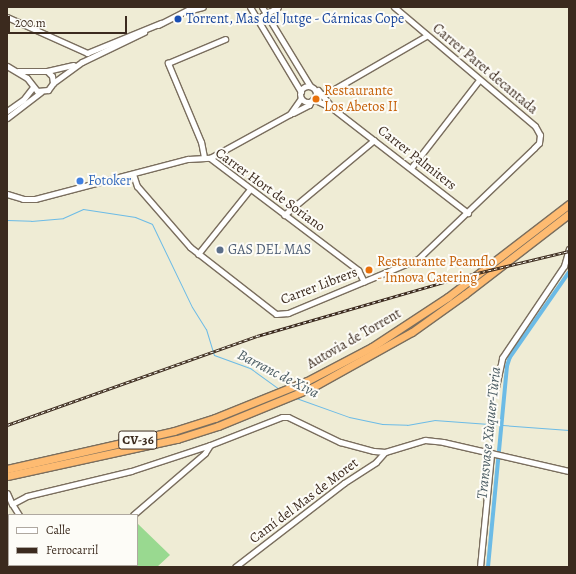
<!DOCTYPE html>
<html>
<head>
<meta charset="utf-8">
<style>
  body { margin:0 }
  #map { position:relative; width:576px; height:574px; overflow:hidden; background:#efecd5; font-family:Alegreya,serif }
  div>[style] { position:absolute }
  .green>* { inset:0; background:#99d990 }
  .stream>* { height:1px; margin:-0.5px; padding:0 0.5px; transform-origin:0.5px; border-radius:0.5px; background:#6cbbe6 }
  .canal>* { height:4px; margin:-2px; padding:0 2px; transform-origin:2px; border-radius:2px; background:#6cbbe6 }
  .roads { filter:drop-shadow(1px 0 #7a6e5e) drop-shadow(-1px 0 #7a6e5e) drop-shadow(0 1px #7a6e5e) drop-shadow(0 -1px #7a6e5e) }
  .minor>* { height:5px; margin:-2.5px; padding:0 2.5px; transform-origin:2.5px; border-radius:2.5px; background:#fff }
  .minor>.ring { margin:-2.5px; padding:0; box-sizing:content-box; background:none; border:5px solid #fff; border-radius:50% }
  .highway>* { height:7px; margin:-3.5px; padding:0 3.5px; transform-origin:3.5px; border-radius:3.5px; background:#febb71 }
  .rail>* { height:2.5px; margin-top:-1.25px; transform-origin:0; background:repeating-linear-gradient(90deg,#fdfcf7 0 3px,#3b2a1e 0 6px); box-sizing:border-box; border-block:1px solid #3b2a1e }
  .dots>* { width:11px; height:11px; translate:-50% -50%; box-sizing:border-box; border:2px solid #fdfcf7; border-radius:50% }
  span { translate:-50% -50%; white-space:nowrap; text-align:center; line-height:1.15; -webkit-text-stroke:4px #fdfcf7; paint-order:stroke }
  .shield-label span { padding:1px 3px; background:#fdfcf7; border:1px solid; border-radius:3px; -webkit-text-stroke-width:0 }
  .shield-label { font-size:13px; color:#3b2a1e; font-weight:700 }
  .transit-label { font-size:14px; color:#164399 }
  .left { translate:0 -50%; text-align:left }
  .street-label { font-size:14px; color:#3b2a1e }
  .food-label { font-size:14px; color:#c56008 }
  .shop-label { font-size:14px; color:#366cbe }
  .service-label { font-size:14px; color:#4e5e75 }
  .water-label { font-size:15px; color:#4c5d64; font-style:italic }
  .frame { position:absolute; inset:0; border:8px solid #3b2a1e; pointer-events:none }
  .legend { position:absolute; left:8px; top:514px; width:130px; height:52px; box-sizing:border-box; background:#fdfcf7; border:1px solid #afa8a0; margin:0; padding:5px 7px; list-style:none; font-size:12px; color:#3b2a1e }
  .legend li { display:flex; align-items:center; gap:8px; height:20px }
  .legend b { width:20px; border:1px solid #afa8a0 }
  .scale { position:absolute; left:8px; top:16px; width:119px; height:18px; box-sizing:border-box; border:2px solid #3b2a1e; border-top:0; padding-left:5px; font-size:12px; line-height:14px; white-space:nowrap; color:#3b2a1e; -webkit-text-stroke:3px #fdfcf7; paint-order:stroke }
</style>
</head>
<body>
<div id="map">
  <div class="green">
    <div style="clip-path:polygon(137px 523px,170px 555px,157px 567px,80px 567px,137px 565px)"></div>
  </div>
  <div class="stream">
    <div style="left:7px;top:220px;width:24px;rotate:2deg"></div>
    <div style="left:31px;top:221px;width:32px;rotate:-5deg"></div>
    <div style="left:63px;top:218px;width:22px;rotate:-24deg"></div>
    <div style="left:83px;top:209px;width:53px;rotate:8.7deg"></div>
    <div style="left:135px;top:217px;width:18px;rotate:22deg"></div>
    <div style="left:152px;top:224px;width:92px;rotate:64.3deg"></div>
    <div style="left:192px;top:307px;width:26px;rotate:58deg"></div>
    <div style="left:206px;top:329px;width:27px;rotate:73deg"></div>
    <div style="left:214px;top:355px;width:38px;rotate:20deg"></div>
    <div style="left:250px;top:368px;width:36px;rotate:36deg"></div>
    <div style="left:296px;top:398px;width:56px;rotate:19.7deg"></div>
    <div style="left:349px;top:417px;width:34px;rotate:12deg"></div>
    <div style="left:382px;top:424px;width:25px;rotate:2deg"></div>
    <div style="left:407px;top:425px;width:27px;rotate:-10deg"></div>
    <div style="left:434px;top:420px;width:135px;rotate:4.2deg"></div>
  </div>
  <div class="canal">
    <div style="left:488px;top:567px;width:202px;rotate:-84.6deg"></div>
    <div style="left:507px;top:366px;width:9px;rotate:-72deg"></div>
    <div style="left:510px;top:357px;width:103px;rotate:-55.2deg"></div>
  </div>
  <div class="roads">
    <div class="minor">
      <div style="left:250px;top:7px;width:99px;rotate:59deg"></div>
      <div style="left:262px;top:7px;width:92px;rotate:58.7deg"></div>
      <div style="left:191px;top:10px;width:12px;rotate:-14deg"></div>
      <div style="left:7px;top:17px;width:88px;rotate:24.2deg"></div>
      <div style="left:87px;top:53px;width:80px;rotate:-22.1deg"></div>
      <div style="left:259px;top:21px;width:6px;rotate:-59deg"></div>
      <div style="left:262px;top:16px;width:18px;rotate:-29deg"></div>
      <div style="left:158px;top:25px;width:39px;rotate:-27deg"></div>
      <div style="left:7px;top:66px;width:23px;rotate:31deg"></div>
      <div style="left:27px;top:78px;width:16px;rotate:52deg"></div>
      <div style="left:37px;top:91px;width:11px;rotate:-5deg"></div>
      <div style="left:48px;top:90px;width:9px;rotate:-54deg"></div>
      <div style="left:53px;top:83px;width:7px;rotate:-98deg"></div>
      <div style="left:52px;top:76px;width:7px;rotate:-135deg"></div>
      <div style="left:47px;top:71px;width:29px;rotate:180deg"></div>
      <div style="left:47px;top:71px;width:27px;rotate:-13deg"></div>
      <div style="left:53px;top:83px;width:36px;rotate:-36deg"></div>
      <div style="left:82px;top:62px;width:69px;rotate:-25.8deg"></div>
      <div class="ring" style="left:300px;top:86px;width:11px;height:11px"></div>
      <div style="left:318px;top:90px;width:22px;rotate:51deg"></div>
      <div style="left:315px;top:98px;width:17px;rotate:-24deg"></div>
      <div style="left:331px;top:91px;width:110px;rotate:-30.1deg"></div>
      <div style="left:313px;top:99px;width:21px;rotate:25deg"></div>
      <div style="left:332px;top:108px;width:172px;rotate:37.7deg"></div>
      <div style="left:7px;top:111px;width:19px;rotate:-35deg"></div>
      <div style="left:23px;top:100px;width:16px;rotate:-52deg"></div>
      <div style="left:293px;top:113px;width:18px;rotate:-27deg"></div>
      <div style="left:309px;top:105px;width:4px;rotate:-63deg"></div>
      <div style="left:7px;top:118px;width:43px;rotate:-37.4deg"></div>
      <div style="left:204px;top:157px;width:15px;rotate:-101deg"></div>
      <div style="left:201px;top:142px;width:86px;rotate:-112.7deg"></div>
      <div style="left:168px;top:63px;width:62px;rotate:-22.8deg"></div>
      <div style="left:210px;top:158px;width:91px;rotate:-28.8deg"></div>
      <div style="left:290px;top:114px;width:19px;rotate:-55deg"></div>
      <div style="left:411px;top:168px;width:111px;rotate:-52.3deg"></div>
      <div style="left:133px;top:174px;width:13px;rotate:72deg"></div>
      <div style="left:137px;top:186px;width:81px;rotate:49deg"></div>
      <div style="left:190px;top:247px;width:109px;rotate:37.9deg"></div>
      <div style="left:276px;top:314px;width:12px;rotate:-5deg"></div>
      <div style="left:288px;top:313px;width:141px;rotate:-22.6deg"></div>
      <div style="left:418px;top:259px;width:161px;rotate:-43.7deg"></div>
      <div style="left:534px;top:148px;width:7px;rotate:-45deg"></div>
      <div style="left:539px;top:143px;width:8px;rotate:-83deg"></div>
      <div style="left:540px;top:135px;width:10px;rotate:-119deg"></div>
      <div style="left:535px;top:126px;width:185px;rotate:-139.8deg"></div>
      <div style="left:7px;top:194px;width:17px;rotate:17deg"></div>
      <div style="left:23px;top:199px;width:12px"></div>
      <div style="left:35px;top:199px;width:158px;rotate:-14.7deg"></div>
      <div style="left:188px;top:159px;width:22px;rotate:-3deg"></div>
      <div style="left:210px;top:158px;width:186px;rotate:37.1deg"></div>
      <div style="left:358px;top:270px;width:13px;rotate:63deg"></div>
      <div style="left:284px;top:215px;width:117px;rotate:-39.8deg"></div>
      <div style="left:198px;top:254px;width:83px;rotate:-51.3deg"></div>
      <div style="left:496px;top:387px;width:30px;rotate:-78deg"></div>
      <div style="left:502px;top:358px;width:111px;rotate:-56deg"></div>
      <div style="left:564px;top:266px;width:18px;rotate:-74deg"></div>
      <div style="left:7px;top:493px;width:12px;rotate:66deg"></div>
      <div style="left:19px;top:515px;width:13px;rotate:-122deg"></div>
      <div style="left:12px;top:504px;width:17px;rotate:-28deg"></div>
      <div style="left:27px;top:496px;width:107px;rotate:-13.5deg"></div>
      <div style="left:131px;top:471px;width:83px;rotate:-18.2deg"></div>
      <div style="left:210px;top:445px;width:77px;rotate:-21.3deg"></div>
      <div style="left:282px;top:417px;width:6px"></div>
      <div style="left:288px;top:417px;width:58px;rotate:25.7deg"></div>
      <div style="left:340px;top:442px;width:35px;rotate:15deg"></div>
      <div style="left:374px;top:451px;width:11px;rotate:5deg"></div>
      <div style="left:385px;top:452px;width:42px;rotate:-16.7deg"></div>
      <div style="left:425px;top:440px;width:18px;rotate:6deg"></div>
      <div style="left:443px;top:442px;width:129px;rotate:13deg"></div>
      <div style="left:133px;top:515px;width:95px;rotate:-40.7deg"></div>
      <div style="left:205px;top:453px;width:9px;rotate:-58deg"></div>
      <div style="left:7px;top:561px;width:3px;rotate:-45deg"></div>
      <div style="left:71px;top:567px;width:3px;rotate:-45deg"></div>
      <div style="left:235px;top:567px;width:138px;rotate:-37.6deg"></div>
      <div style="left:344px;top:483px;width:38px;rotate:-33deg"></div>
      <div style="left:376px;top:462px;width:13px;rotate:-48deg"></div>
      <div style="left:480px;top:567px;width:114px;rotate:-84.4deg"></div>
    </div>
    <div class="highway">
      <div style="left:7px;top:469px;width:171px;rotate:-12.8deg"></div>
      <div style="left:174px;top:431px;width:43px;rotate:-17.6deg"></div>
      <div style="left:215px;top:418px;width:99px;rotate:-21.9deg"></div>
      <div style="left:307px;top:381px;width:73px;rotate:-27.6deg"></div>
      <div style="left:372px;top:347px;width:91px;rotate:-33.3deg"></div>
      <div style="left:448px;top:297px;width:153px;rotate:-37.5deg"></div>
      <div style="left:7px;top:476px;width:174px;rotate:-12.3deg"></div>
      <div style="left:177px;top:439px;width:43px;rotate:-17.6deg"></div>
      <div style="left:218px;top:426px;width:103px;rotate:-22.3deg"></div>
      <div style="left:313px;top:387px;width:113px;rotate:-29.1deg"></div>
      <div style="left:412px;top:332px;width:65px;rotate:-35.6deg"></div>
      <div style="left:465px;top:294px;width:131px;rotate:-37.6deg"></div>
    </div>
  </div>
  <div class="rail">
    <div style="left:7px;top:425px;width:265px;rotate:-19.6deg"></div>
    <div style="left:257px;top:336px;width:216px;rotate:-16.1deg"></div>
    <div style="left:465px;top:276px;width:107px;rotate:-13.5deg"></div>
  </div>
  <div class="dots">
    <div style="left:178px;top:19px;background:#1a4fb4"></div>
    <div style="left:316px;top:99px;background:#e8710a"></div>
    <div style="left:80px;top:181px;background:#3f7fe0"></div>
    <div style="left:220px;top:250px;background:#5c6f8a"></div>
    <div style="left:369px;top:270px;background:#e8710a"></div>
  </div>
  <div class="shield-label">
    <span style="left:138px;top:440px">CV-36</span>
  </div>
  <div class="transit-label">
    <span class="left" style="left:186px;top:19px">Torrent, Mas del Jutge - Cárnicas Cope</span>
  </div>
  <div class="street-label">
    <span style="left:485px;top:69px;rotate:40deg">Carrer Paret decantada</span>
    <span style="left:417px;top:158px;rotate:38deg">Carrer Palmiters</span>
    <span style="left:270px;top:190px;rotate:36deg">Carrer Hort de Soriano</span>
    <span style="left:319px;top:286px;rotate:-21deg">Carrer Librers</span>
    <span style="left:354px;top:339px;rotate:-30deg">Autovia de Torrent</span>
    <span style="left:304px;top:501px;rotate:-37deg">Camí del Mas de Moret</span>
  </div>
  <div class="food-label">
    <span class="left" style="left:324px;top:99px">Restaurante<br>Los Abetos II</span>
    <span class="left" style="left:377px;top:270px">Restaurante Peamflo<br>- Innova Catering</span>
  </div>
  <div class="shop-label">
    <span class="left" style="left:88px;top:181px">Fotoker</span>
  </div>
  <div class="service-label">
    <span class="left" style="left:228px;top:250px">GAS DEL MAS</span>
  </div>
  <div class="water-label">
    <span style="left:278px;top:374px;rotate:27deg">Barranc de Xiva</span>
    <span style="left:489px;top:433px;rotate:-84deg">Transvase Xùquer-Tùria</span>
  </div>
  <div class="frame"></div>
  <ul class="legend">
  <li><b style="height:5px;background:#fff"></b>Calle</li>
  <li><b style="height:5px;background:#3b2a1e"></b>Ferrocarril</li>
  </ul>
  <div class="scale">200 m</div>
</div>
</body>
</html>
